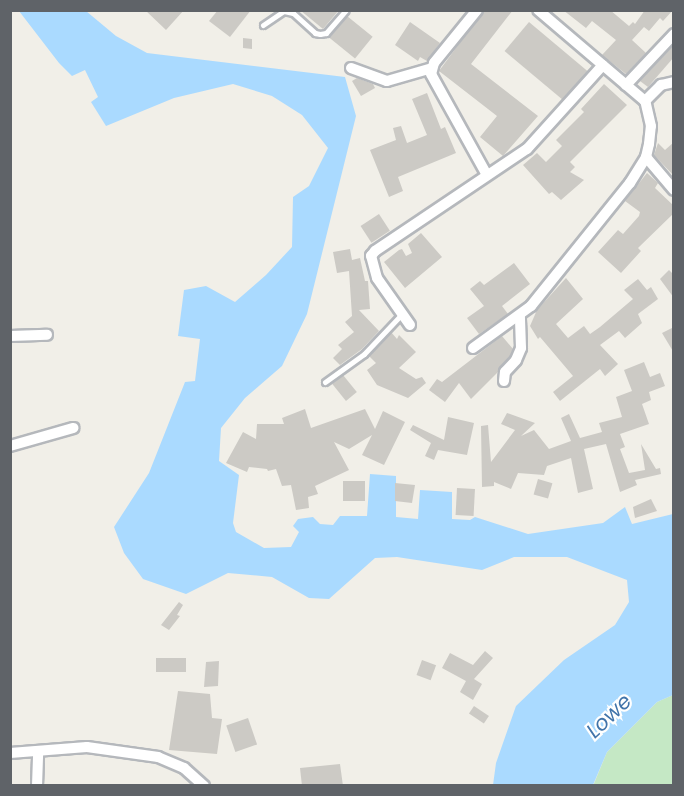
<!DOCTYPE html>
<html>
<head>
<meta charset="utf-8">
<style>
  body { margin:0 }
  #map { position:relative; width:684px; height:796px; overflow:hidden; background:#f1efe8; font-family:Poppins,sans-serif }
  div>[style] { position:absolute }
  .green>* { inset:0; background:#c5e8c5 }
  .water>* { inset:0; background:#aadaff }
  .building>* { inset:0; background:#cccac5; transform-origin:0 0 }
  .roads { filter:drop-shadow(2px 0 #b5b8bc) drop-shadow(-2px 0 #b5b8bc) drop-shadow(0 2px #b5b8bc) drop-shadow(0 -2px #b5b8bc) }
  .service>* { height:5px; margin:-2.5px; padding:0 2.5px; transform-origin:2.5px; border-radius:2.5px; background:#fff }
  .minor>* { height:10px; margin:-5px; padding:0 5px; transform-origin:5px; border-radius:5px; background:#fff }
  span { translate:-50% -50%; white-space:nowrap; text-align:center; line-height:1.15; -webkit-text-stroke:4.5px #fff; paint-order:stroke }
  .water-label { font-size:21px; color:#4174aa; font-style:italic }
  .frame { position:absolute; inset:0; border:12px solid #5f6368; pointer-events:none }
</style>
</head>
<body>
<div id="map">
  <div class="green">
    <div style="clip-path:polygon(673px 695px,673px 785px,593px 786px,607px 752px,657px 702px)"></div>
  </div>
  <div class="water">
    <div style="clip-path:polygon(19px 11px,86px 11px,116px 36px,147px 53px,345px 77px,356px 116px,307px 314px,282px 366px,245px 398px,221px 428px,219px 461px,239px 475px,233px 523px,236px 532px,264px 548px,291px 547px,299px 532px,293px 526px,298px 519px,313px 517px,320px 524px,333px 525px,340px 516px,367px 516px,370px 474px,396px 476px,396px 517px,418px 519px,420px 490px,452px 492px,452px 519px,470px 520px,475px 517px,528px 534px,603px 523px,625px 507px,632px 524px,673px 514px,673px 695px,657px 702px,607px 752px,593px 785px,493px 785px,496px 763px,516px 706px,564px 660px,615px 625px,629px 602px,627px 580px,567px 557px,514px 557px,482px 570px,397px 557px,375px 558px,329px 599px,309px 598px,272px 577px,228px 573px,186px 594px,143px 579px,124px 553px,114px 527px,149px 473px,185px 382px,195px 381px,200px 339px,178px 336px,184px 290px,206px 286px,235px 302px,266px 275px,292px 247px,293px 197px,309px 186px,328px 148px,302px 115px,272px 96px,233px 84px,174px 98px,106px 126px,91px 102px,98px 97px,85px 70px,72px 76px,59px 63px)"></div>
  </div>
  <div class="building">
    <div style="clip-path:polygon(145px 10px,184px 10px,166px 30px)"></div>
    <div style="clip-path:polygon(218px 10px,251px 10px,230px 37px,209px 21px)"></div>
    <div style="clip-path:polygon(300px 10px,339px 10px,323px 29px)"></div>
    <div style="clip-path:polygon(484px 10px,513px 10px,471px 64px,538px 116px,503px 156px,480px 137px,497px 116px,439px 71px)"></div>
    <div style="clip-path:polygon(563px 10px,610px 10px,629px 26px,633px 22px,635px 24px,645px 10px,673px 10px,663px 21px,660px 18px,649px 31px,644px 27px,632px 40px,646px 53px,626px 74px,602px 55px,616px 40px,592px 21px,586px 28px)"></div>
    <div style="left:347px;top:16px;width:33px;height:28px;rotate:39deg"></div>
    <div style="clip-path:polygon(410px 22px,440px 43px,427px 61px,420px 57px,418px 61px,395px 45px)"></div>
    <div style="left:529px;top:22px;width:77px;height:38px;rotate:40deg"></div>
    <div style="clip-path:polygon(243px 38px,252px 39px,252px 49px,243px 48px)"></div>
    <div style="clip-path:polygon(673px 46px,674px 57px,648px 87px,640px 81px)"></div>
    <div style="clip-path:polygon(357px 78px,373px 84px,375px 88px,361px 96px,352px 81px)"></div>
    <div style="clip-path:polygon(604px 84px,627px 105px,570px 162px,575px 167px,570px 172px,584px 180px,561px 200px,552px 192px,549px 194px,523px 165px,537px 153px,546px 162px,562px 146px,556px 140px,584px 112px,581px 109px)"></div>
    <div style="clip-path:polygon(427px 93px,441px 129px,445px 127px,456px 153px,398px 177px,403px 191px,389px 197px,370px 150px,396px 140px,393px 128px,401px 126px,407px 143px,427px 135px,412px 99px)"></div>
    <div style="clip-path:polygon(674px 142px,674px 176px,654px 155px,658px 143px,665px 150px)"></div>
    <div style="clip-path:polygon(647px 173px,658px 183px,655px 188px,674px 206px,674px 213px,638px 248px,641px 251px,621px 273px,598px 252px,618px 230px,623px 234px,639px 216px,640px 212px,625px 201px)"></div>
    <div style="left:379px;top:214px;width:20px;height:22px;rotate:57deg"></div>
    <div style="clip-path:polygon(421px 233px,442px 257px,405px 288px,384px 262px,399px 250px,402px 249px,406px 256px,412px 253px,408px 244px)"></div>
    <div style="clip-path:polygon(350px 249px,352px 260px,360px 258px,365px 281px,368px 281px,370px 309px,359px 310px,379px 331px,362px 349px,340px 365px,333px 358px,342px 349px,338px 345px,354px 332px,345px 322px,352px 316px,349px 271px,337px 273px,333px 252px)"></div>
    <div style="clip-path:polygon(514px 263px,530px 284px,502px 306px,508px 314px,479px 334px,467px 318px,484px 306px,470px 289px,480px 281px,484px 285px)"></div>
    <div style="clip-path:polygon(669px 270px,674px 275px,674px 298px,660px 279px)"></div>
    <div style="clip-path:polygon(566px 278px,583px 299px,556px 324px,568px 338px,584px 326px,590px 334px,600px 327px,633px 299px,624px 290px,638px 279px,647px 290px,651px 287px,658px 299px,638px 314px,642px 323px,625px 338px,619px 331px,600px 345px,618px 364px,605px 376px,600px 369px,560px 401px,553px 392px,573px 376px,540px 337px,538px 339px,530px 326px,537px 310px)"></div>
    <div style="clip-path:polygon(674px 327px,674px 353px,662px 333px)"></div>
    <div style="clip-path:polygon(391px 332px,397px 339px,399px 335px,416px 352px,399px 368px,416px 379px,422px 377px,426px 383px,408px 398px,377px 385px,367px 370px,376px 363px,369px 356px)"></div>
    <div style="clip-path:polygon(502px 336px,513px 349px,510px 356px,497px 373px,471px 399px,459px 383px,445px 402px,429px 390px,437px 379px,442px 382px)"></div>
    <div style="clip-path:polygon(644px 362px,650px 377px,660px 373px,665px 386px,649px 392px,651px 400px,642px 404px,649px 424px,620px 434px,625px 447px,620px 449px,629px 473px,645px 470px,641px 444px,656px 469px,660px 468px,661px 474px,635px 480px,637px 485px,620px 492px,606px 444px,584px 449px,593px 489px,578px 493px,571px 458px,547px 466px,544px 475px,518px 473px,511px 489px,494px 482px,494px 486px,482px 487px,481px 426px,488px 425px,491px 462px,515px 430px,501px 424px,507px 413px,535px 423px,521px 436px,534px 430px,549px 449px,571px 441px,561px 418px,569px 414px,580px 438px,602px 432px,599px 423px,622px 417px,616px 397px,632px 391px,624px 370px)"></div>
    <div style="left:343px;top:375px;width:22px;height:14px;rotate:51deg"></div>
    <div style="clip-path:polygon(305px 409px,311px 428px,365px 409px,375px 429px,383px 411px,405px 422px,384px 465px,362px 455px,372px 435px,349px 449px,334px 442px,349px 470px,315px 486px,318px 494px,308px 497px,309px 508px,296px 510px,291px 485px,282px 486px,276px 469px,268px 471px,267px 469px,249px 467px,247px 472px,226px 463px,243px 432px,256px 439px,257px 424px,284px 424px,282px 418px)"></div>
    <div style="clip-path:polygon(448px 417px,474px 423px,467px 455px,438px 450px,434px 460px,425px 456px,431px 443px,410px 430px,413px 425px,444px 440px)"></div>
    <div style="left:538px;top:479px;width:15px;height:16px;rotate:16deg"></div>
    <div style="left:365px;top:481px;width:20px;height:22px;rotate:90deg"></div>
    <div style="clip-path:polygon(395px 483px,415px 485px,412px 503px,395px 501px)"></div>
    <div style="left:457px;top:488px;width:18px;height:27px;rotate:3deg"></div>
    <div style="clip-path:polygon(651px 499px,657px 511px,635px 518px,633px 507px)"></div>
    <div style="clip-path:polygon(179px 602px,183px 605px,177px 615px,180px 616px,169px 630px,161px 625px)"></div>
    <div style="clip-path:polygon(485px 651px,493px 658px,474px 679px,482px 684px,473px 700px,460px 692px,466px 681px,442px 668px,450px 653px,473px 665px)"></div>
    <div style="left:156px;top:658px;width:30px;height:14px"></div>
    <div style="left:422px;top:660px;width:15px;height:16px;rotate:20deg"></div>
    <div style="clip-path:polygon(219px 661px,218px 686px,204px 687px,206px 662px)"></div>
    <div style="clip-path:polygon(178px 691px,210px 694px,212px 718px,222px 719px,217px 754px,169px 750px)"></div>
    <div style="left:474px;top:706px;width:18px;height:9px;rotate:34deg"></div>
    <div style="left:248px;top:718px;width:28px;height:23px;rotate:71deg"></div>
    <div style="clip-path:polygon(340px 764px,343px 786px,302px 786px,300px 768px)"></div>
  </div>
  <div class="roads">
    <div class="service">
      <div style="left:263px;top:25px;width:25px;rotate:-34deg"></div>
      <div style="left:284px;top:11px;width:9px;rotate:13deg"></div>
      <div style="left:293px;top:13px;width:30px;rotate:42deg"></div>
      <div style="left:315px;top:33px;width:5px;rotate:11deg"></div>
      <div style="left:320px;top:34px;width:6px;rotate:-9deg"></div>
      <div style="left:326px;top:33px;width:30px;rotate:-49deg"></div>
      <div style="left:325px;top:382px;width:48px;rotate:-35.7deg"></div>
      <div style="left:364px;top:354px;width:54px;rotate:-46.5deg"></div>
    </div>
    <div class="minor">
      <div style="left:477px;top:10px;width:68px;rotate:129.1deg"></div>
      <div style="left:434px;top:63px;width:11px;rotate:105deg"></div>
      <div style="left:431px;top:74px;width:115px;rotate:61deg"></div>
      <div style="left:351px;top:68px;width:38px;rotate:20deg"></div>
      <div style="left:387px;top:81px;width:47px;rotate:-16.1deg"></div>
      <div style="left:626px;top:85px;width:70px;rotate:-46.7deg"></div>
      <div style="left:645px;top:101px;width:23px;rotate:-45deg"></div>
      <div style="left:661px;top:85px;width:13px;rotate:-13deg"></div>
      <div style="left:646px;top:157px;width:43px;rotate:49.7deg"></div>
      <div style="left:410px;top:325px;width:57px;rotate:-125.1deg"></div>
      <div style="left:377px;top:278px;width:23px;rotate:-105deg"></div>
      <div style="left:371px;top:256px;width:6px;rotate:-51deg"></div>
      <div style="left:375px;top:251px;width:183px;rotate:-33.9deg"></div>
      <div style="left:527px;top:149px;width:113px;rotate:-47.9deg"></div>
      <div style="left:10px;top:336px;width:37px;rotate:-2deg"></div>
      <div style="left:473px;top:348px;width:72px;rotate:-35.9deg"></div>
      <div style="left:531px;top:306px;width:158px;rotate:-51.2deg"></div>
      <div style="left:630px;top:183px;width:31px;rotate:-58deg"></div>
      <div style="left:646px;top:157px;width:13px;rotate:-77deg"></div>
      <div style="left:649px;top:144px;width:18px;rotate:-84deg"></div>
      <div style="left:651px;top:126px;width:26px;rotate:-103deg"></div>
      <div style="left:645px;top:101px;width:140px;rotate:-139.6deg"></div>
      <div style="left:504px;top:381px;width:9px;rotate:-84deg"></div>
      <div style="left:505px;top:372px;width:16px;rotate:-47deg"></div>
      <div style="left:516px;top:360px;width:13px;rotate:-67deg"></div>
      <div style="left:521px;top:348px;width:32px;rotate:-92deg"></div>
      <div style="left:10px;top:446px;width:66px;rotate:-15.9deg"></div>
      <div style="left:10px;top:753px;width:77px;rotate:-4.5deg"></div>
      <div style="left:87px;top:747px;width:72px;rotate:8deg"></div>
      <div style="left:158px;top:757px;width:28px;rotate:23deg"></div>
      <div style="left:184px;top:768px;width:27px;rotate:42deg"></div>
      <div style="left:37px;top:786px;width:35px;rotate:-88deg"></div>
    </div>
  </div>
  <div class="water-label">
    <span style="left:609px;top:716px;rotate:-44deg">Lowe</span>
  </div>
  <div class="frame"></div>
</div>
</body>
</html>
